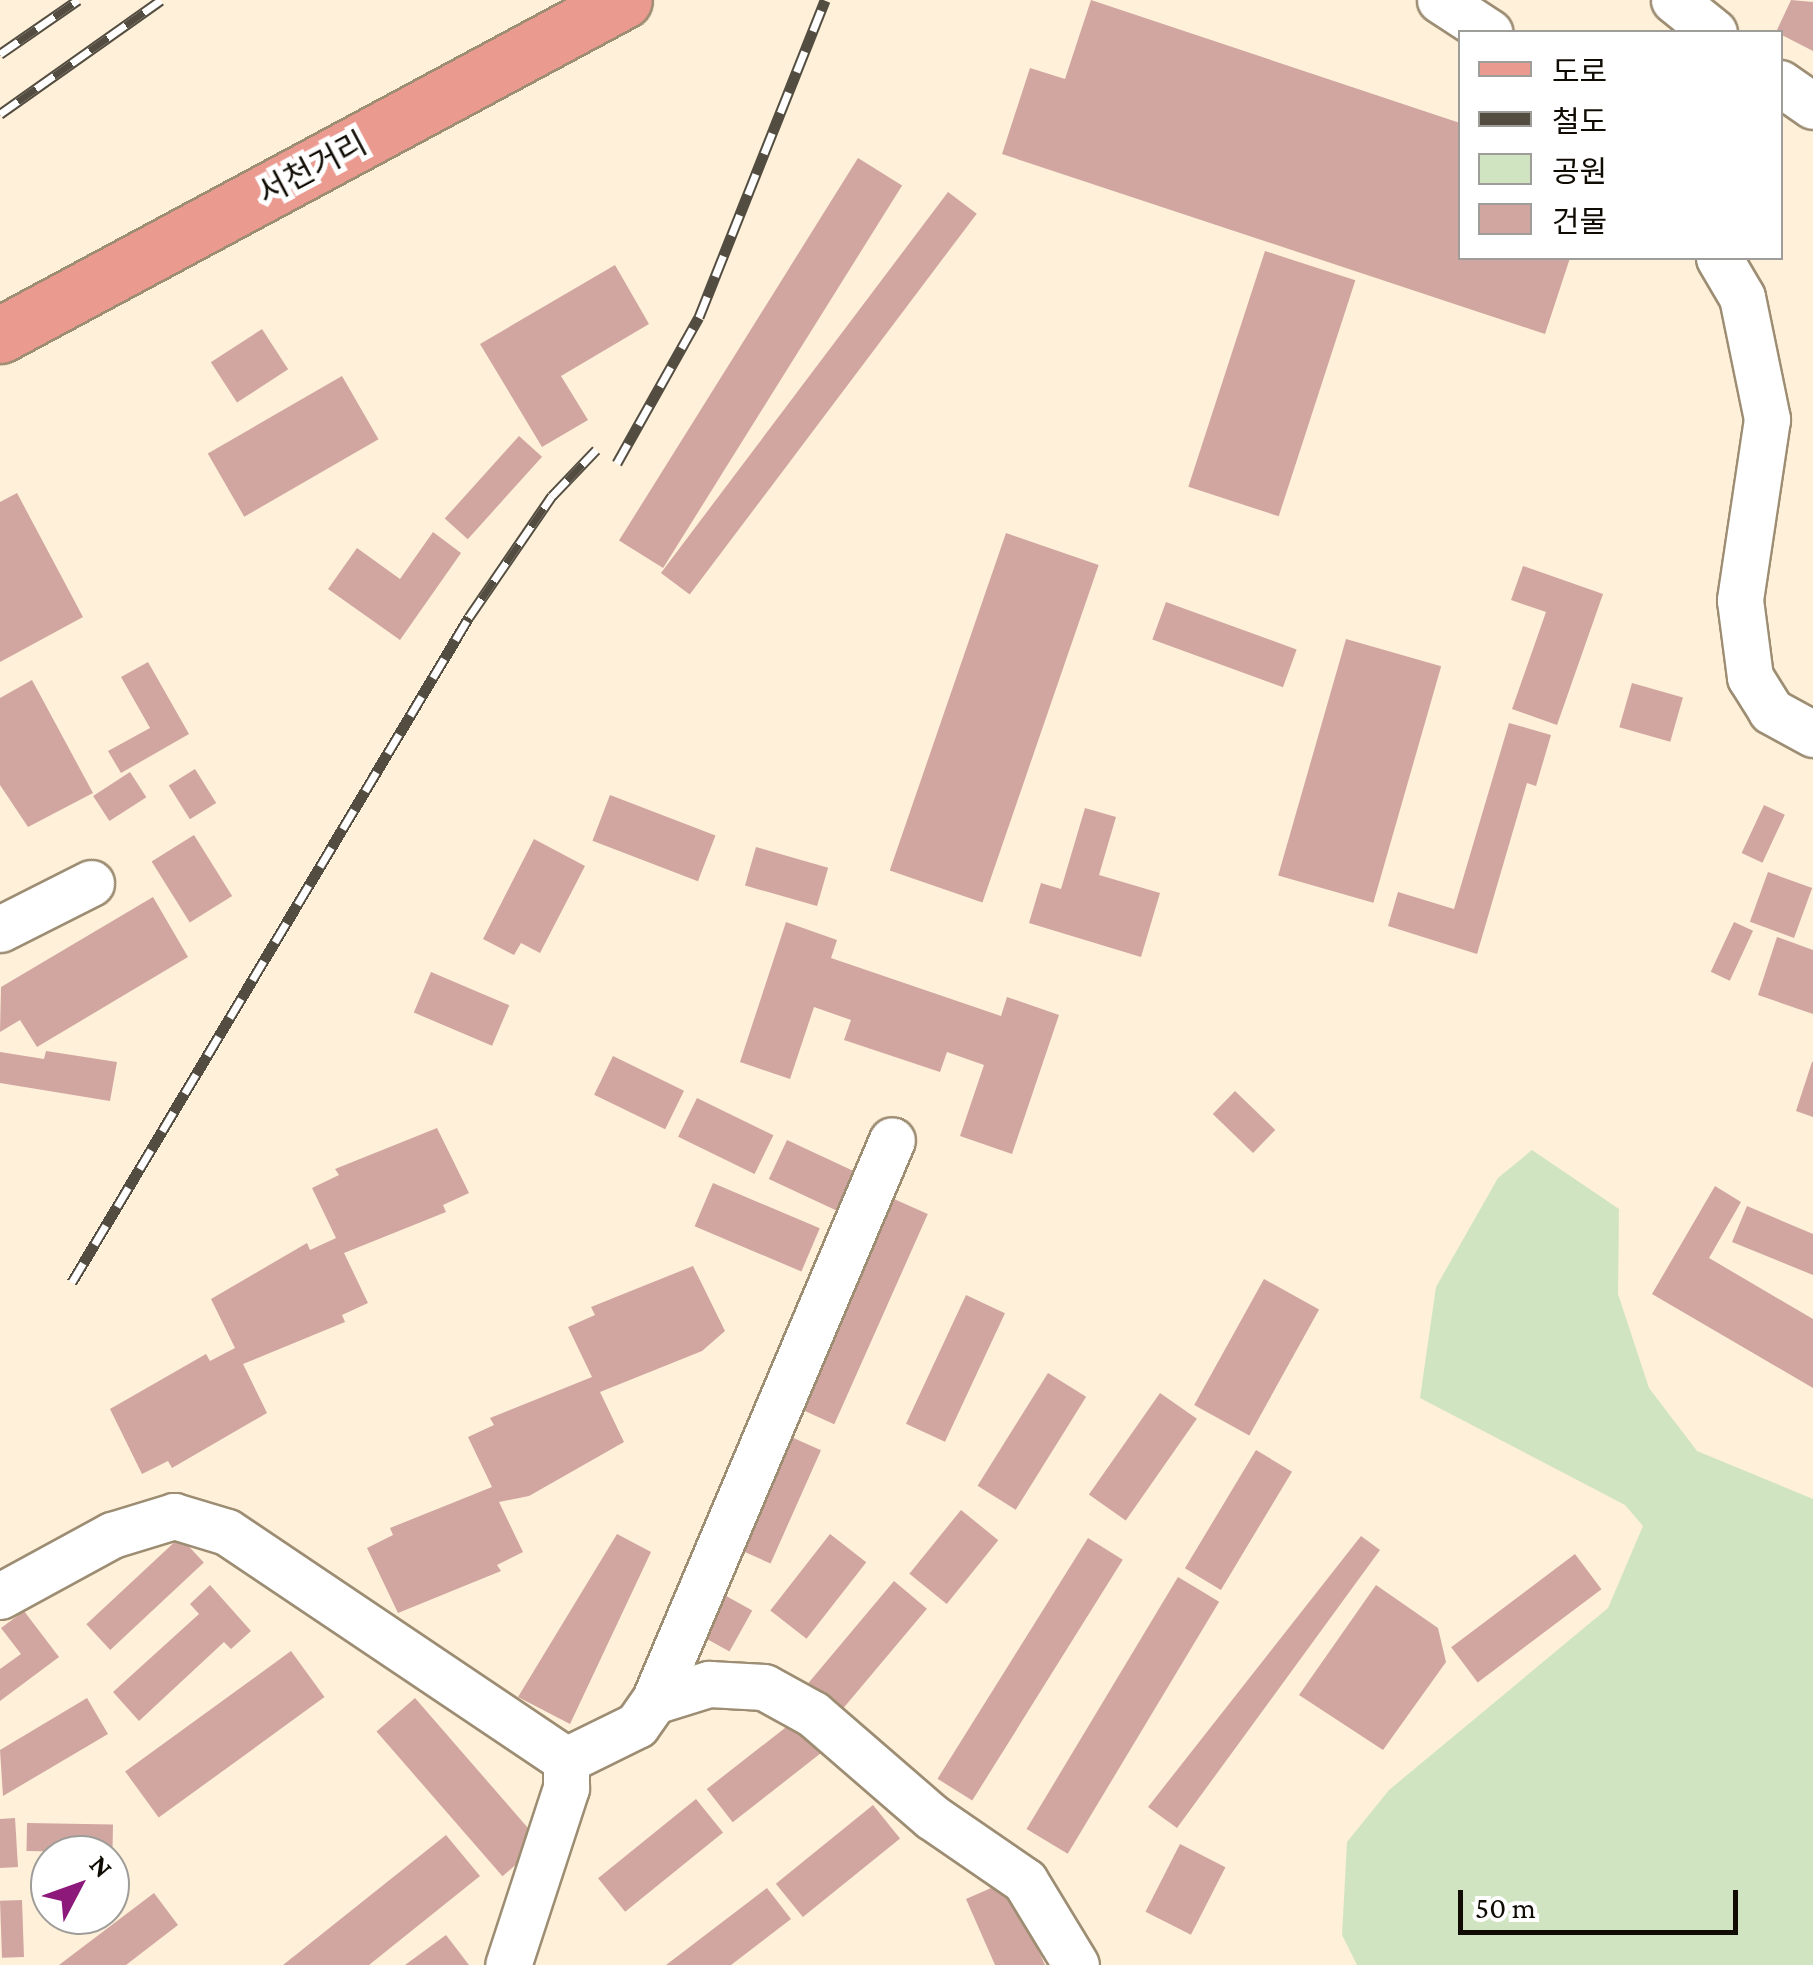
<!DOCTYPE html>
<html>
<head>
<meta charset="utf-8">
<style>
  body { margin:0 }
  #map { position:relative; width:1813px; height:1965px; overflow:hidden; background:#fef0d9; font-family:"Crimson Pro","Noto Sans KR",serif }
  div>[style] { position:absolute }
  .green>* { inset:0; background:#d1e4c1 }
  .building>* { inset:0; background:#d1a6a0; transform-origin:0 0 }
  .roads { filter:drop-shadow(2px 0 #9d8d73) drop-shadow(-2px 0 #9d8d73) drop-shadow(0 2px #9d8d73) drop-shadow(0 -2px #9d8d73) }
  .minor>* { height:45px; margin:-22.5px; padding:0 22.5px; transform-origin:22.5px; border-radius:22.5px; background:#fff }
  .major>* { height:55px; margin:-27.5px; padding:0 27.5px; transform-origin:27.5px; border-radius:27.5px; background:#eb9a90 }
  .rail>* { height:11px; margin-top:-5.5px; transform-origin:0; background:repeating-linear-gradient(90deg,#fff 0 22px,#534c40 0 44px); box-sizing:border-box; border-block:2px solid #534c40 }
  span { translate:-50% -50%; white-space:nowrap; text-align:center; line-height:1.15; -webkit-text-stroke:10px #fff; paint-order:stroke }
  .street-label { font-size:32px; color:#100b03 }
  .legend { position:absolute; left:1458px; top:30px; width:325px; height:230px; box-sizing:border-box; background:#fff; border:2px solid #9f9d9a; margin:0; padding:12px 18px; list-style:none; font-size:30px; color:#100b03 }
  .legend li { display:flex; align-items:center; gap:20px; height:50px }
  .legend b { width:50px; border:2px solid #9f9d9a }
  .north { position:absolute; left:30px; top:1835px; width:100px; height:100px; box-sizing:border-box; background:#fff; border:2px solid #9f9d9a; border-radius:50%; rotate:49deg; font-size:28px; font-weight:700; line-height:40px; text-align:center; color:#100b03 }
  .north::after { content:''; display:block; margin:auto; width:35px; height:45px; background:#8d197a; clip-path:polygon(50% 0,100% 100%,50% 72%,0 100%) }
  .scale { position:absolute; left:1458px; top:1890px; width:280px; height:45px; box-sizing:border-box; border:5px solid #100b03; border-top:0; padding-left:12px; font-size:30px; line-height:35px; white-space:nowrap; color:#100b03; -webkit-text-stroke:8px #fff; paint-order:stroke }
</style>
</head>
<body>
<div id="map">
  <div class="green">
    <div style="clip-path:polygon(1532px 1150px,1619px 1209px,1618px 1294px,1649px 1388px,1697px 1451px,1813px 1499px,1813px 1965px,1357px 1965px,1342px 1935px,1347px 1842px,1389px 1790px,1608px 1608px,1643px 1526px,1625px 1505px,1420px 1398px,1436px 1287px,1498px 1178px)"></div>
  </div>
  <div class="building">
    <div style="clip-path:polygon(1091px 0,1460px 123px,1460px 258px,1570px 258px,1545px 334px,1002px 154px,1030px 68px,1065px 79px)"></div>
    <div style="clip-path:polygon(1791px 0,1813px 2px,1813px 51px,1776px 32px)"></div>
    <div style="left:858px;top:158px;width:52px;height:451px;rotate:32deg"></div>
    <div style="left:948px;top:192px;width:36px;height:477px;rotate:37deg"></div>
    <div style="left:1265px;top:251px;width:95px;height:248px;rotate:18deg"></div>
    <div style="clip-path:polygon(615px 265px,649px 324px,561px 376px,588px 420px,542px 447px,480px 344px)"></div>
    <div style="left:262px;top:329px;width:48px;height:61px;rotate:57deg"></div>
    <div style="left:342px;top:376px;width:73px;height:155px;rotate:60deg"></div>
    <div style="left:519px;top:436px;width:31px;height:111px;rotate:42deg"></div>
    <div style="clip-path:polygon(17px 493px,83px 617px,0 662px,0 502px)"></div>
    <div style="clip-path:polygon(433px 532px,461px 553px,400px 640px,328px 589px,357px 548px,400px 579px)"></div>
    <div style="left:1006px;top:533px;width:98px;height:357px;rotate:19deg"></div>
    <div style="clip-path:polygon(1523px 566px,1603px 594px,1557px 725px,1512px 709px,1546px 612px,1511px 600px)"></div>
    <div style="left:1166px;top:602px;width:139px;height:40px;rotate:20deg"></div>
    <div style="left:1346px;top:639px;width:99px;height:246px;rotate:16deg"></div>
    <div style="clip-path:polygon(148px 662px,189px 734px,121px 773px,108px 751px,150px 728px,121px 677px)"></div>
    <div style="clip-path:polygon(32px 680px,93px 793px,28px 827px,0 785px,0 698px)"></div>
    <div style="left:1632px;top:683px;width:53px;height:46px;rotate:16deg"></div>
    <div style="clip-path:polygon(1509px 723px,1551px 735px,1536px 786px,1527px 783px,1477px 954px,1388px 926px,1398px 892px,1454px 909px)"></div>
    <div style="left:195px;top:769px;width:40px;height:31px;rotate:58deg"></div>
    <div style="left:130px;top:772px;width:30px;height:44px;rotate:57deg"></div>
    <div style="left:610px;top:795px;width:113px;height:49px;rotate:21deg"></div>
    <div style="left:1764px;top:805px;width:23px;height:53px;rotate:25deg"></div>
    <div style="clip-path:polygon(1085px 808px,1116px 817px,1099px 875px,1160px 893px,1141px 957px,1029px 923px,1041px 883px,1061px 889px)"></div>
    <div style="left:194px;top:835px;width:72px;height:50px;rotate:58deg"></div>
    <div style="clip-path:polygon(534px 839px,585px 866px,540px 953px,521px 943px,514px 955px,483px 939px)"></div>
    <div style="left:756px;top:847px;width:75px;height:40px;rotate:16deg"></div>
    <div style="left:1768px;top:872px;width:47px;height:53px;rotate:20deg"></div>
    <div style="clip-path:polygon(153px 897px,188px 957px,37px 1047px,20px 1020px,0 1032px,1px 987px)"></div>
    <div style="clip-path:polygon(786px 922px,837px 940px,831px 958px,1001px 1016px,1007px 997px,1059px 1015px,1012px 1154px,960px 1136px,984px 1065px,947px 1052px,940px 1072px,844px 1040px,851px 1020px,814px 1007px,790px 1079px,740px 1062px)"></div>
    <div style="left:1734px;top:922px;width:21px;height:55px;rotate:25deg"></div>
    <div style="clip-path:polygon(1777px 937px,1813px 950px,1813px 1014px,1758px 995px)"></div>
    <div style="left:431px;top:972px;width:85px;height:44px;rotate:23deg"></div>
    <div style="clip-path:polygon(46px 1051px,117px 1062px,110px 1101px,0 1083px,0 1052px,44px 1059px)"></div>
    <div style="left:613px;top:1056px;width:79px;height:43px;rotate:26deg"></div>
    <div style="clip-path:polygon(1812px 1062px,1813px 1062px,1813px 1117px,1796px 1111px)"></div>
    <div style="left:1235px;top:1091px;width:56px;height:32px;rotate:44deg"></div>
    <div style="left:697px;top:1098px;width:85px;height:43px;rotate:26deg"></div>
    <div style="clip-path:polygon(437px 1128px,469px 1193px,443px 1205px,446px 1212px,344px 1253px,368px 1303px,342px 1315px,345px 1322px,243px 1364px,267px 1413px,172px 1468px,168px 1461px,142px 1474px,110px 1409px,206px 1354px,210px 1361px,235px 1348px,211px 1299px,307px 1243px,310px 1250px,336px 1238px,312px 1188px,339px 1175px,335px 1169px)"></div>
    <div style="left:787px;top:1140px;width:87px;height:43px;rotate:25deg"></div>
    <div style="left:713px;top:1183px;width:116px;height:47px;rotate:23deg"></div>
    <div style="clip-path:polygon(1715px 1186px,1741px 1202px,1709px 1258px,1813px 1319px,1813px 1388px,1652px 1294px)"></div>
    <div style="left:894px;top:1199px;width:37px;height:230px;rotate:24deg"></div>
    <div style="clip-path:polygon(1747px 1206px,1813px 1234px,1813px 1275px,1732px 1242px)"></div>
    <div style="clip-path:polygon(693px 1266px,725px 1331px,702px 1351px,600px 1392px,624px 1442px,529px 1496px,499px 1502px,523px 1552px,497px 1565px,501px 1571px,398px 1613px,367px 1548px,393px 1535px,390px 1528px,492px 1487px,468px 1437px,494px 1425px,490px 1418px,592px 1377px,568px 1327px,595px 1315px,591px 1307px)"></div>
    <div style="left:1264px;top:1279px;width:63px;height:144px;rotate:29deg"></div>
    <div style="left:966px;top:1295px;width:43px;height:142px;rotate:25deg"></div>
    <div style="left:1048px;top:1373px;width:45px;height:133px;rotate:32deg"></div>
    <div style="left:1160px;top:1393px;width:45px;height:124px;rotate:35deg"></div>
    <div style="left:789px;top:1436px;width:35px;height:124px;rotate:24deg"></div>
    <div style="left:1256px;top:1450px;width:42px;height:138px;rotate:31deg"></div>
    <div style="left:961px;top:1510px;width:48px;height:82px;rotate:39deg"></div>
    <div style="clip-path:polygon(617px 1534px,651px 1552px,570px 1724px,518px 1697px)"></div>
    <div style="left:830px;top:1534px;width:46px;height:97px;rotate:38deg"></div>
    <div style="clip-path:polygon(1361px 1536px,1380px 1550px,1177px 1828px,1148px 1807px)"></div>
    <div style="left:180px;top:1537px;width:35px;height:128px;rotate:47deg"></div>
    <div style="left:1088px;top:1538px;width:41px;height:284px;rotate:32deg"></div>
    <div style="left:1575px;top:1554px;width:44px;height:155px;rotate:53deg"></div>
    <div style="left:1178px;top:1577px;width:48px;height:294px;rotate:31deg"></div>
    <div style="left:894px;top:1581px;width:43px;height:139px;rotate:40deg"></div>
    <div style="clip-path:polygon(210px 1585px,251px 1631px,231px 1649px,224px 1642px,139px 1721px,113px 1692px,199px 1614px,190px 1604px)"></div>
    <div style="clip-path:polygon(1376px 1585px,1438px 1628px,1446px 1662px,1383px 1750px,1299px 1695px)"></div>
    <div style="left:719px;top:1592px;width:38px;height:47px;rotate:29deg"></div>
    <div style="clip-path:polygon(24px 1611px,59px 1657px,0 1701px,0 1669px,21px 1654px,1px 1628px)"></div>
    <div style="left:291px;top:1651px;width:57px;height:205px;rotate:54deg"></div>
    <div style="clip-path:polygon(87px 1698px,108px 1734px,3px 1796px,0 1750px)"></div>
    <div style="left:415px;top:1698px;width:192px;height:51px;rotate:49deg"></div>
    <div style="left:799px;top:1717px;width:42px;height:117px;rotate:52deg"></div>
    <div style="left:696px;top:1799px;width:43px;height:126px;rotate:51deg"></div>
    <div style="left:873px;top:1805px;width:43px;height:125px;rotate:51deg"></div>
    <div style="clip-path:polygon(15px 1818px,18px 1867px,0 1868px,0 1819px)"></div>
    <div style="left:27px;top:1823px;width:86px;height:28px;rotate:1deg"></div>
    <div style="clip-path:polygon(446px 1835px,480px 1876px,369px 1965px,283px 1965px)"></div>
    <div style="left:1180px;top:1844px;width:51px;height:76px;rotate:27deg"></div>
    <div style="clip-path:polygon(1007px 1881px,1045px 1965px,995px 1965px,966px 1899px)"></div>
    <div style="clip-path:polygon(767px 1888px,791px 1919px,731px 1965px,666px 1965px)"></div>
    <div style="clip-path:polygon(154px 1893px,178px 1925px,126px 1965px,59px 1965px)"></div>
    <div style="left:22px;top:1900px;width:57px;height:22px;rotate:88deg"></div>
    <div style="clip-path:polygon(446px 1935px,469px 1965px,405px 1965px)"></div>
  </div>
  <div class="roads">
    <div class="minor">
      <div style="left:1440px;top:0;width:59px;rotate:33.1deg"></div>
      <div style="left:1674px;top:0;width:51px;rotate:38.7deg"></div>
      <div style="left:1780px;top:83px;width:40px;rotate:34.9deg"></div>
      <div style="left:1719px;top:258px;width:45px;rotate:59.5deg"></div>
      <div style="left:1742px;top:297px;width:125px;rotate:78.4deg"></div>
      <div style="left:1767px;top:419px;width:183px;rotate:98.5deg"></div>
      <div style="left:1740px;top:600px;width:78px;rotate:82.6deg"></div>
      <div style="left:1750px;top:677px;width:40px;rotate:58deg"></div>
      <div style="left:1771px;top:711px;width:48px;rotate:28.7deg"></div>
      <div style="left:0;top:929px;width:102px;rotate:-26.8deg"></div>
      <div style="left:0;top:1596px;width:128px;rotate:-28.6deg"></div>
      <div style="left:112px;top:1535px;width:65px;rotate:-17deg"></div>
      <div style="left:174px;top:1516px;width:55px;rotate:16.8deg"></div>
      <div style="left:227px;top:1532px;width:409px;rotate:33.9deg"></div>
      <div style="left:566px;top:1760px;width:28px;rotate:90deg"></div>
      <div style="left:566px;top:1788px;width:186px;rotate:108.1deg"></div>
      <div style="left:654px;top:1701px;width:609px;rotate:-67.01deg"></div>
      <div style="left:566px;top:1760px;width:79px;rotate:-26.2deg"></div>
      <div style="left:637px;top:1725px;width:29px;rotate:-55deg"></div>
      <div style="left:654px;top:1701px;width:58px;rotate:-17.2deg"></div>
      <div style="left:709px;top:1684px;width:55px;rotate:3.1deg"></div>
      <div style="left:764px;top:1687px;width:56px;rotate:28.9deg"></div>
      <div style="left:813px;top:1714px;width:157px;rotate:40.9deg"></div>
      <div style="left:932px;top:1817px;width:113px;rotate:34.5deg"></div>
      <div style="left:1025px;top:1881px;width:98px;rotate:58.7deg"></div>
    </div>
    <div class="major">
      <div style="left:0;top:335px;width:708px;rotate:-28.23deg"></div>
    </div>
  </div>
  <div class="rail">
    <div style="left:0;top:54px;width:95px;rotate:-34.7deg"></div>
    <div style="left:0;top:114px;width:197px;rotate:-35.3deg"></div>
    <div style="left:617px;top:463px;width:167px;rotate:-60.7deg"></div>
    <div style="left:699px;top:317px;width:341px;rotate:-68.3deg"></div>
    <div style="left:72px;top:1282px;width:774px;rotate:-59.16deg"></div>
    <div style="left:469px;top:617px;width:147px;rotate:-55.6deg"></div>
    <div style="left:552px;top:496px;width:64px;rotate:-46.3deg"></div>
  </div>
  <div class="street-label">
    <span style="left:312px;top:168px;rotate:-28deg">서천거리</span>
  </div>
  <ul class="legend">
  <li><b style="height:12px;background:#eb9a90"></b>도로</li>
  <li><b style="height:12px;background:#534c40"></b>철도</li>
  <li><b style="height:28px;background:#d1e4c1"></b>공원</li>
  <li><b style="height:28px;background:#d1a6a0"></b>건물</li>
  </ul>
  <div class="north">N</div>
  <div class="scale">50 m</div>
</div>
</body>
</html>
